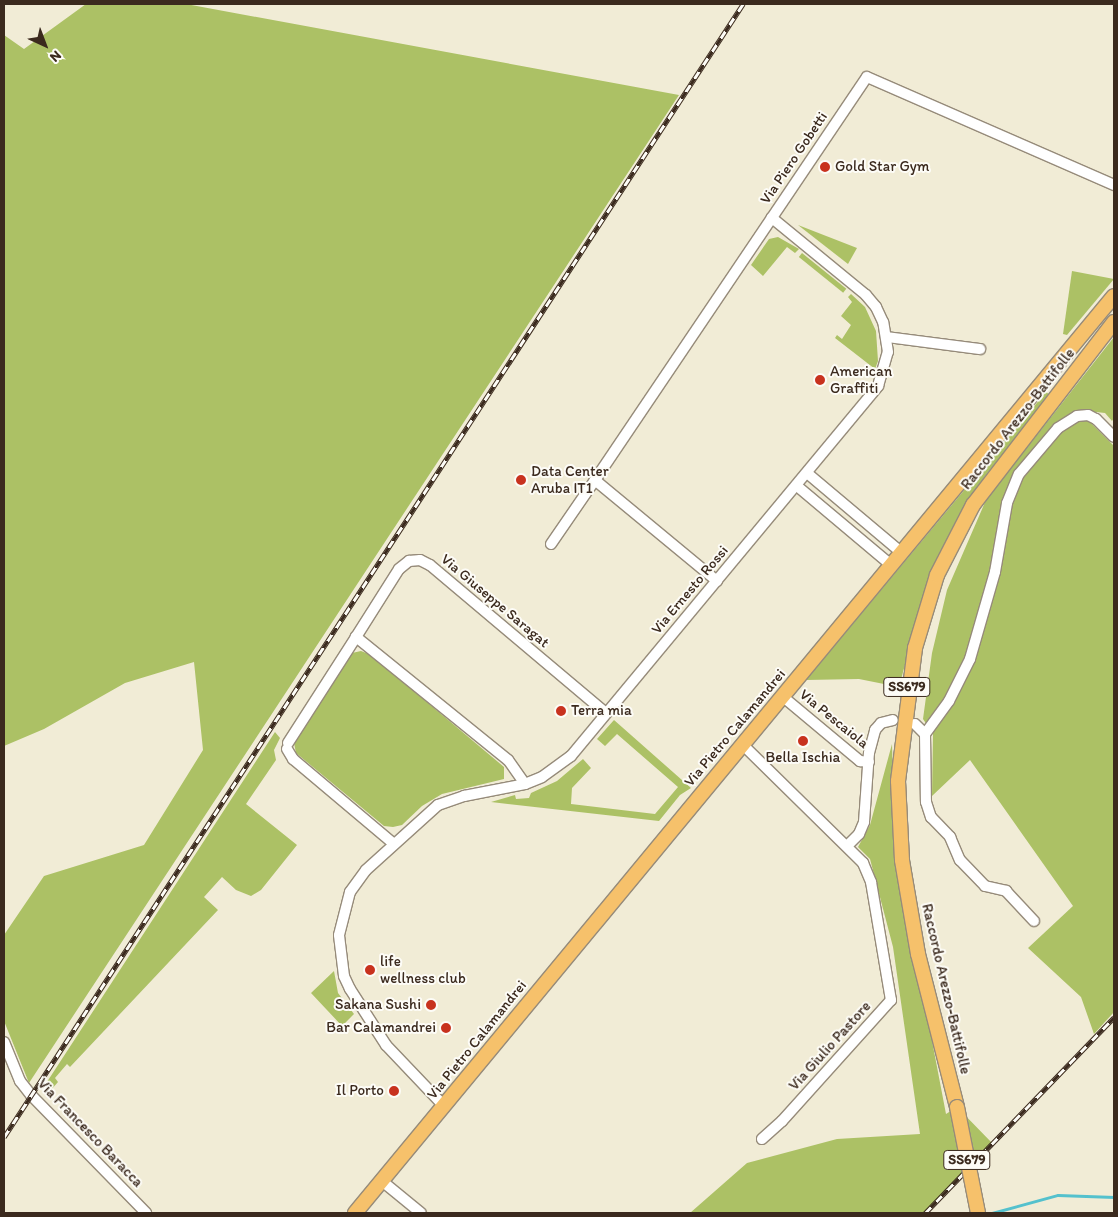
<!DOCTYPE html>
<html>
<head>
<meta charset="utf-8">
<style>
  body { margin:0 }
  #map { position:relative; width:1118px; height:1217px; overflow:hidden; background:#f1ecd6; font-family:Itim,sans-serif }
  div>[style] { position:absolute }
  .green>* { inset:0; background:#acc165; transform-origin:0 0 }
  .stream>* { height:2.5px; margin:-1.25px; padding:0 1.25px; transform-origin:1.25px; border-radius:1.25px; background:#54c1cd }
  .roads { filter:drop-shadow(1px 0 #968b7a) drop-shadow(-1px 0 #968b7a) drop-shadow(0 1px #968b7a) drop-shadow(0 -1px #968b7a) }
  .minor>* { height:10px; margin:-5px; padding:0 5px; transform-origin:5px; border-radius:5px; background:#fff }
  .major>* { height:14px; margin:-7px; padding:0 7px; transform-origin:7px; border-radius:7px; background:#f6c16b }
  .rail>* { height:4.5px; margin-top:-2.25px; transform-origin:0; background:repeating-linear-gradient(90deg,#fdfcf7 0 8px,#3b2a1e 0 16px); box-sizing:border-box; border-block:1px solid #3b2a1e }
  .bridges { filter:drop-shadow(1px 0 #968b7a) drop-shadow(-1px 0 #968b7a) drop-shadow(0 1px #968b7a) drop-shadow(0 -1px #968b7a) }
  .major-bridge>* { height:14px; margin:-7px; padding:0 7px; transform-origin:7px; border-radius:7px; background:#f6c16b }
  .dots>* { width:14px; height:14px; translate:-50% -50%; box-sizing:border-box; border:2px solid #fdfcf7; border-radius:50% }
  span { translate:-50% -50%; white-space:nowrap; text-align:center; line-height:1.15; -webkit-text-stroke:4px #fdfcf7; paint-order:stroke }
  .shield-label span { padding:1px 4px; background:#fdfcf7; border:1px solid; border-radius:4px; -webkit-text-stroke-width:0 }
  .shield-label { font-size:14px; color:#3b2a1e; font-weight:700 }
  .street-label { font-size:15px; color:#3b2a1e }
  .poi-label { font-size:15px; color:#3b2a1e }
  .left { translate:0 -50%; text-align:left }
  .right { translate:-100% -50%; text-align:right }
  .frame { position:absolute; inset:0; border:5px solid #3b2a1e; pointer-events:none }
  .north { position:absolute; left:20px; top:20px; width:50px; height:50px; -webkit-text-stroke:4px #fdfcf7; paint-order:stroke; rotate:137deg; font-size:14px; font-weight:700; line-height:20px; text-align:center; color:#3b2a1e }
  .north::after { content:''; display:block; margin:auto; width:18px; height:22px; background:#3b2a1e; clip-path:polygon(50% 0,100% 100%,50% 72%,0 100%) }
</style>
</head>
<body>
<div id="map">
  <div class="green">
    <div style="clip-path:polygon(86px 4px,186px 4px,679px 95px,29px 1083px,4px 1021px,4px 935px,44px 876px,144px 845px,203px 750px,194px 662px,125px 683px,44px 729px,4px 746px,4px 35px,24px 49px)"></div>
    <div style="clip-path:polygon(798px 225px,857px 248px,848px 264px)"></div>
    <div style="clip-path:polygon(778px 237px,799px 249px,795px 253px,787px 247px,763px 276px,751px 265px,769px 239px)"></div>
    <div style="left:802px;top:253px;width:57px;height:5px;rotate:39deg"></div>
    <div style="clip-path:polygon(1072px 271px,1114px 279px,1067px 335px,1063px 334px)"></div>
    <div style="clip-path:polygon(851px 294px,865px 307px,876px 331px,878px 361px,875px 369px,835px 338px,837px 335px,842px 339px,851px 325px,841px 316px,852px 302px,848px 297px)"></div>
    <div style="clip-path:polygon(1114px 337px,1114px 418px,1112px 421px,1105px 413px,1096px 412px,1091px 423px,1114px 446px,1114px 1012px,1094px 1034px,1081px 997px,1028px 948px,1073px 906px,970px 760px,932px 796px,933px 734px,923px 719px,932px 653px,947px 590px,986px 500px)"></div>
    <div style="clip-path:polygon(1046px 392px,1050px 395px,985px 476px,955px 524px,928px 579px,899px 687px,859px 679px,806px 680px)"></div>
    <div style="clip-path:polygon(361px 651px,371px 655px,504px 767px,504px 779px,442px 794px,422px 806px,402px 825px,393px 827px,384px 826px,296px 753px,294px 743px,352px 653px)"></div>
    <div style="clip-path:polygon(614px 720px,691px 788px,680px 795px,659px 821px,491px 802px,515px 795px,516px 799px,529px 798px,531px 793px,557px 781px,583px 759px,591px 768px,572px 788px,571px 804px,655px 814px,678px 787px,617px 734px,605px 746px,597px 739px)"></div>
    <div style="clip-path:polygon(275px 732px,280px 738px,274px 750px,276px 760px,246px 804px,297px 845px,261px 890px,251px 896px,236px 890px,222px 877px,204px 897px,218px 910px,70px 1067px,67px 1064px,55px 1078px,58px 1082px,51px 1090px,45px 1085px)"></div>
    <div style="clip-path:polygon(892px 744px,895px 847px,946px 1114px,957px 1107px,993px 1144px,925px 1213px,690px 1213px,747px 1163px,837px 1139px,920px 1134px,893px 947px,870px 859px,858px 847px,870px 825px)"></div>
    <div style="clip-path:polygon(334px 971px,338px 993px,354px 1014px,342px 1026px,311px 993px)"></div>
  </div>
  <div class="stream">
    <div style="left:992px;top:1213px;width:68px;rotate:-15.3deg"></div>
    <div style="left:1058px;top:1195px;width:56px;rotate:2deg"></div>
  </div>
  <div class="roads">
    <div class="minor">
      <div style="left:887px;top:337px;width:94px;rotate:7.4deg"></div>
      <div style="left:807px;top:473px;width:124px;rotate:40.1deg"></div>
      <div style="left:797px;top:486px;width:123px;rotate:40deg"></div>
      <div style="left:551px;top:544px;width:78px;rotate:-55.5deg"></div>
      <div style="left:717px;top:581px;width:158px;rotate:-140.4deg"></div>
      <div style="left:595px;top:480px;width:486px;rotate:-56deg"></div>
      <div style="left:867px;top:77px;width:270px;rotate:23.6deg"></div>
      <div style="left:782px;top:696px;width:102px;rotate:39.8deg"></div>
      <div style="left:860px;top:761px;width:9px;rotate:6deg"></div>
      <div style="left:915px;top:724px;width:14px;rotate:45deg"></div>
      <div style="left:925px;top:734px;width:41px;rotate:-54deg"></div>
      <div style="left:949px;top:701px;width:47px;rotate:-63.4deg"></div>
      <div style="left:970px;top:659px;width:91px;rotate:-74deg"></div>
      <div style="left:995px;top:572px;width:70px;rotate:-80.1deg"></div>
      <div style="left:1007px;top:503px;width:31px;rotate:-68deg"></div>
      <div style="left:1019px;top:474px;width:60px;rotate:-49.7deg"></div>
      <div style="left:1058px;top:428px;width:22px;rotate:-32deg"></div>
      <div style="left:1077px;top:416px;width:11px;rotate:-5deg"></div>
      <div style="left:1088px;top:415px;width:9px;rotate:27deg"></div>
      <div style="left:1096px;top:419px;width:25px;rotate:45deg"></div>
      <div style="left:925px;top:734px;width:68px;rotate:89.2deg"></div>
      <div style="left:926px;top:802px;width:16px;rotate:72deg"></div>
      <div style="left:931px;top:817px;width:28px;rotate:46deg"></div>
      <div style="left:950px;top:837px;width:25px;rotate:67deg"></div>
      <div style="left:960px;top:860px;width:36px;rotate:46deg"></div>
      <div style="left:985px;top:886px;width:22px;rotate:13deg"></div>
      <div style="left:1006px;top:891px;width:41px;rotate:47deg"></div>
      <div style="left:288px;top:743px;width:126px;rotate:-57.3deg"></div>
      <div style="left:742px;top:744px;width:170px;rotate:44.5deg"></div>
      <div style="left:863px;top:863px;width:21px;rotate:67deg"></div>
      <div style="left:871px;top:882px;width:120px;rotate:80.4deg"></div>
      <div style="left:891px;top:1000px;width:163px;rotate:132deg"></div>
      <div style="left:782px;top:1121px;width:27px;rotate:138deg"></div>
      <div style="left:287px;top:749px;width:12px;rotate:59deg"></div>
      <div style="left:293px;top:759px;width:132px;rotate:40.1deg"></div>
      <div style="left:525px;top:784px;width:29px;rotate:-125deg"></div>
      <div style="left:508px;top:760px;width:196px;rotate:-141deg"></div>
      <div style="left:356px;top:637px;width:80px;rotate:-57.7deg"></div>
      <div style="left:399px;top:569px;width:13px;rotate:-39deg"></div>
      <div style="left:409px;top:561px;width:11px;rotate:-5deg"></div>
      <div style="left:420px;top:560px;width:11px;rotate:27deg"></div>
      <div style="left:430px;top:565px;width:230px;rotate:40.1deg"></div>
      <div style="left:847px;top:846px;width:17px;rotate:-45deg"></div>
      <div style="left:859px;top:834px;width:13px;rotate:-67deg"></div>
      <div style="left:864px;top:822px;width:69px;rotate:-85.9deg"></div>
      <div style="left:869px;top:753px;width:24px;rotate:-75deg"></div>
      <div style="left:875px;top:730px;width:9px;rotate:-49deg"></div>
      <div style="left:881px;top:723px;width:12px;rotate:-14deg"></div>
      <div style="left:4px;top:1042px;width:42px;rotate:67.7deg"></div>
      <div style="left:20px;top:1081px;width:18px;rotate:52deg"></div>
      <div style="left:31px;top:1095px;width:165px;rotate:45.7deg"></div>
      <div style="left:444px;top:1106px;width:84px;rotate:-133.6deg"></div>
      <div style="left:386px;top:1045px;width:67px;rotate:-122.7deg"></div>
      <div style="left:350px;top:989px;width:14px;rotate:-115deg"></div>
      <div style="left:344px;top:976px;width:41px;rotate:-97deg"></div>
      <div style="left:339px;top:935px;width:44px;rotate:-75.7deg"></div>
      <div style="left:350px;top:892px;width:27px;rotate:-54deg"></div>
      <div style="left:366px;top:870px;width:97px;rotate:-42.1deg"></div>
      <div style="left:438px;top:805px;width:28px;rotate:-19deg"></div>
      <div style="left:464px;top:796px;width:62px;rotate:-11.1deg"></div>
      <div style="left:525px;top:784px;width:18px;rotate:-22deg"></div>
      <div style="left:542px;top:777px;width:36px;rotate:-36deg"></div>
      <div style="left:571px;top:756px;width:481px;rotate:-50.3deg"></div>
      <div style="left:878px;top:386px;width:35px;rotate:-74deg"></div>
      <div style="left:888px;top:352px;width:30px;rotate:-99deg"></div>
      <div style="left:883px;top:322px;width:17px;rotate:-115deg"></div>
      <div style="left:876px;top:307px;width:16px;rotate:-130deg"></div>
      <div style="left:866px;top:295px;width:122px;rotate:-140.7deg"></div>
      <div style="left:382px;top:1181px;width:50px;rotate:39.4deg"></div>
    </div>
    <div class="major">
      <div style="left:957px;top:1107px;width:158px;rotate:-104.3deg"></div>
      <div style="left:918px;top:954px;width:95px;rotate:-99.7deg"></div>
      <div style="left:902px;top:860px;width:79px;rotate:-92.9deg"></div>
      <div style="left:898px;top:781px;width:134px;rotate:-82.7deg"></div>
      <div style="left:915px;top:648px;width:76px;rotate:-73.2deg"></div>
      <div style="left:937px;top:575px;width:79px;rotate:-62.8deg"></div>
      <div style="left:973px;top:505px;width:231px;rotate:-52.4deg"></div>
      <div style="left:355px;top:1213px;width:1190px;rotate:-50.39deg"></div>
    </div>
  </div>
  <div class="rail">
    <div style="left:4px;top:1137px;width:1353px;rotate:-56.89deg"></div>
    <div style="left:925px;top:1213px;width:272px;rotate:-46deg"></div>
  </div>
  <div class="bridges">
    <div class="major-bridge">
      <div style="left:957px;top:1107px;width:108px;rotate:78.8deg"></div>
    </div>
  </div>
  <div class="dots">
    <div style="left:825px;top:167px;background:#c8321e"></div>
    <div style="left:820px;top:380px;background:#c8321e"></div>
    <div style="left:521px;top:480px;background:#c8321e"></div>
    <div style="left:561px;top:711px;background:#c8321e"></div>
    <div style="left:803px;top:741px;background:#c8321e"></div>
    <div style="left:370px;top:970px;background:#c8321e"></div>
    <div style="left:431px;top:1005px;background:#c8321e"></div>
    <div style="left:446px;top:1028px;background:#c8321e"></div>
    <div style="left:394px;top:1091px;background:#c8321e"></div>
  </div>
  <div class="shield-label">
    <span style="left:907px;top:687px">SS679</span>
    <span style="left:967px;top:1160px">SS679</span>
  </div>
  <div class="street-label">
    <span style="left:794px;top:158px;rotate:-56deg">Via Piero Gobetti</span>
    <span style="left:1018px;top:419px;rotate:-52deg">Raccordo Arezzo-Battifolle</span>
    <span style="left:690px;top:590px;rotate:-50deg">Via Ernesto Rossi</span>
    <span style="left:495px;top:601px;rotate:40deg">Via Giuseppe Saragat</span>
    <span style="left:834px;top:719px;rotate:39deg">Via Pescaiola</span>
    <span style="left:735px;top:728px;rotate:-50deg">Via Pietro Calamandrei</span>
    <span style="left:946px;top:989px;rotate:77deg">Raccordo Arezzo-Battifolle</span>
    <span style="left:477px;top:1040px;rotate:-51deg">Via Pietro Calamandrei</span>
    <span style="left:830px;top:1046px;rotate:-48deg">Via Giulio Pastore</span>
    <span style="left:90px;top:1133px;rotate:46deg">Via Francesco Baracca</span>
  </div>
  <div class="poi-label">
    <span class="left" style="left:835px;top:167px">Gold Star Gym</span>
    <span class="left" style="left:830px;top:380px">American<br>Graffiti</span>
    <span class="left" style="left:531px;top:480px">Data Center<br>Aruba IT1</span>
    <span class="left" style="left:571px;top:711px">Terra mia</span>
    <span style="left:803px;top:758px">Bella Ischia</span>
    <span class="left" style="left:380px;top:970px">life<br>wellness club</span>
    <span class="right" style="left:421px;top:1005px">Sakana Sushi</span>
    <span class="right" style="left:436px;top:1028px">Bar Calamandrei</span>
    <span class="right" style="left:384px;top:1091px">Il Porto</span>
  </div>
  <div class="frame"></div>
  <div class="north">N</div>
</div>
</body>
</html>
